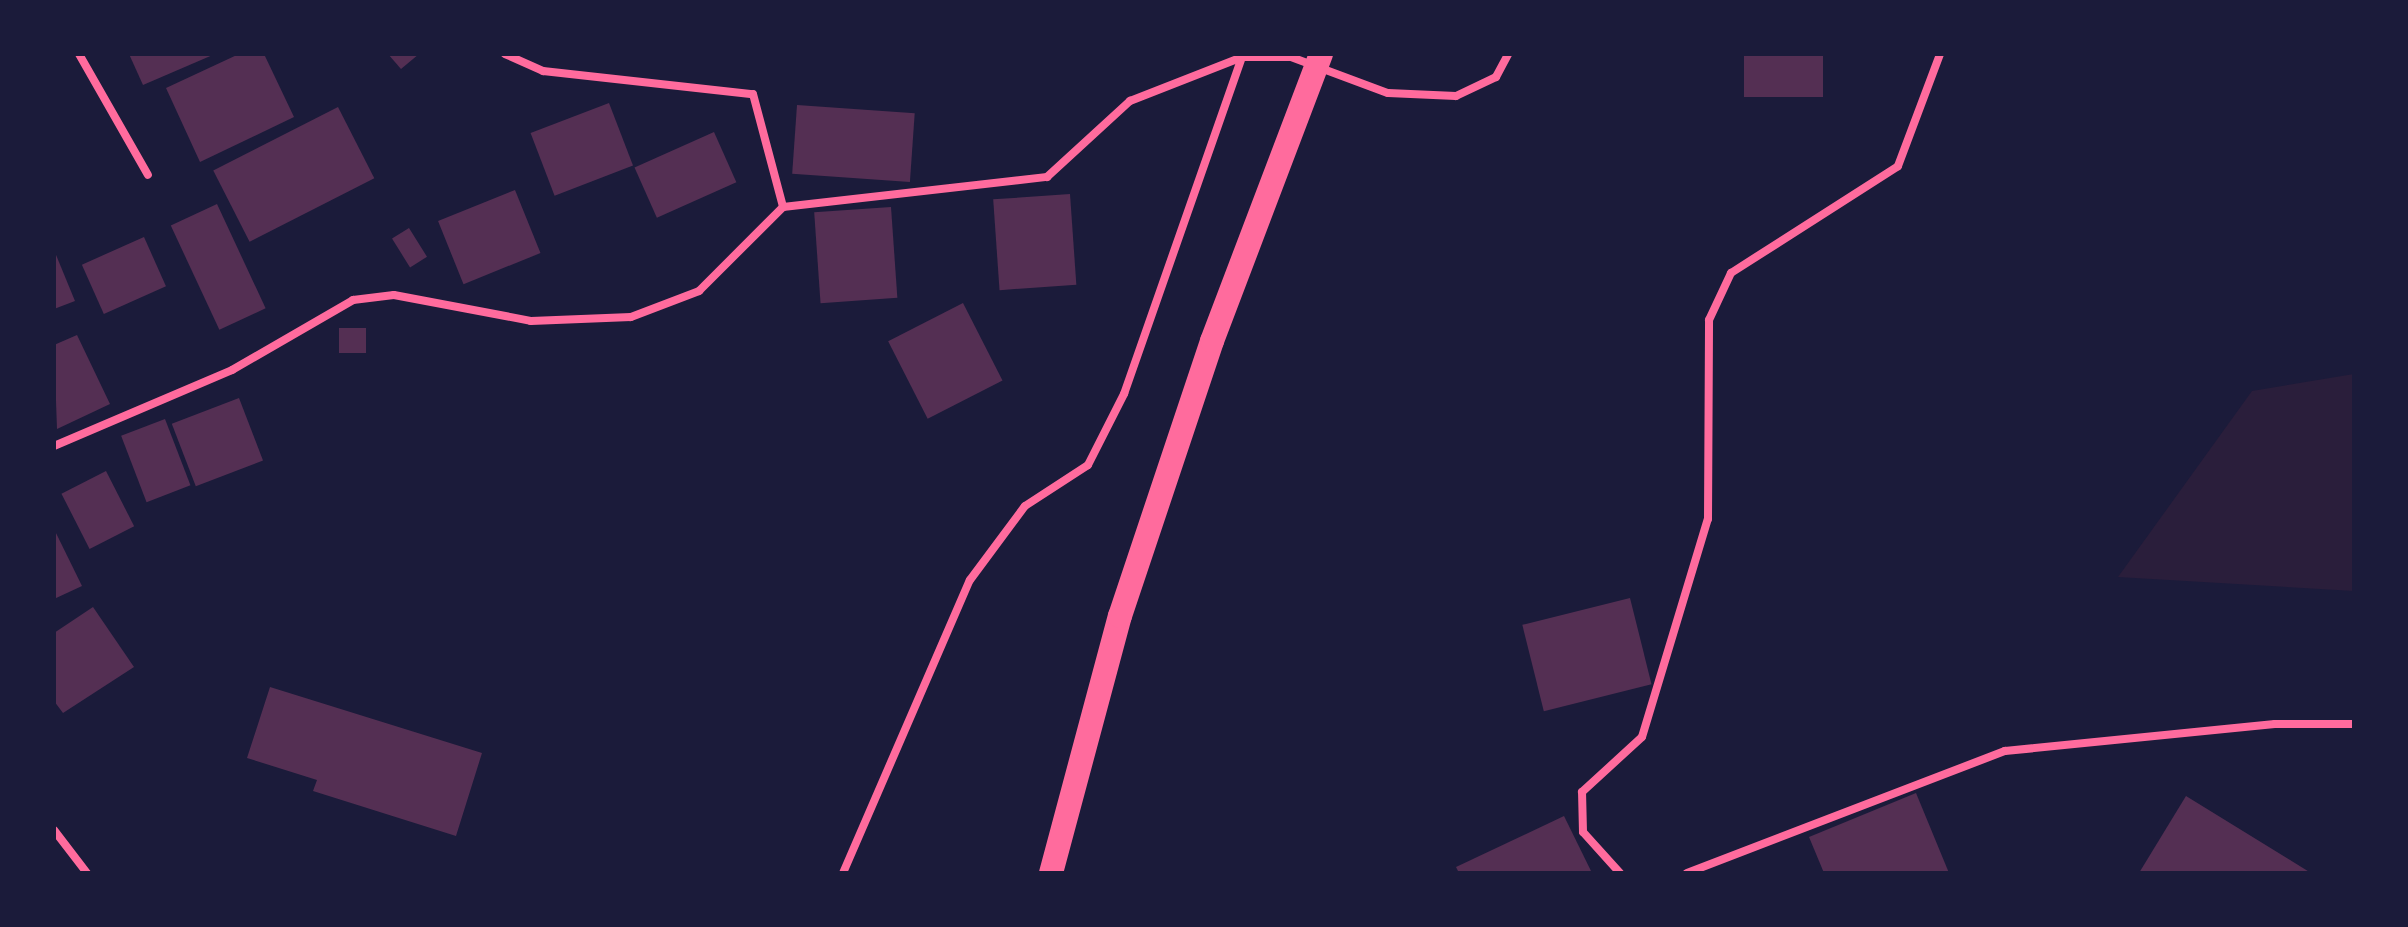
<!DOCTYPE html>
<html>
<head>
<meta charset="utf-8">
<style>
  body { margin:0 }
  #map { position:relative; width:2408px; height:927px; overflow:hidden; background:#1b1b3a; font-family:"Nunito Sans",sans-serif }
  div>[style] { position:absolute }
  .green>* { inset:0; background:#2a1e3b }
  .building>* { inset:0; background:#542f53; transform-origin:0 0 }
  .minor>* { height:8px; margin:-4px; padding:0 4px; transform-origin:4px; border-radius:4px; background:#ff6b9d }
  .motorway>* { height:24px; margin:-12px; padding:0 12px; transform-origin:12px; border-radius:12px; background:#ff6b9d }
  span { translate:-50% -50%; white-space:nowrap; text-align:center; line-height:1.15; -webkit-text-stroke:6px #1b1b3a; paint-order:stroke }
  .frame { position:absolute; inset:0; border:56px solid #1b1b3a; pointer-events:none }
</style>
</head>
<body>
<div id="map">
  <div class="green">
    <div style="clip-path:polygon(2354px 374px,2354px 591px,2118px 577px,2252px 391px)"></div>
  </div>
  <div class="building">
    <div style="clip-path:polygon(129px 54px,215px 54px,143px 85px)"></div>
    <div style="clip-path:polygon(239px 54px,264px 54px,294px 117px,200px 162px,166px 88px)"></div>
    <div style="clip-path:polygon(388px 54px,419px 54px,401px 69px)"></div>
    <div style="left:1744px;top:54px;width:79px;height:43px"></div>
    <div style="left:609px;top:103px;width:67px;height:84px;rotate:69deg"></div>
    <div style="left:797px;top:105px;width:118px;height:69px;rotate:4deg"></div>
    <div style="left:338px;top:107px;width:80px;height:140px;rotate:63deg"></div>
    <div style="left:714px;top:132px;width:55px;height:87px;rotate:66deg"></div>
    <div style="left:515px;top:190px;width:68px;height:83px;rotate:68deg"></div>
    <div style="left:1070px;top:194px;width:91px;height:77px;rotate:86deg"></div>
    <div style="left:217px;top:204px;width:115px;height:51px;rotate:65deg"></div>
    <div style="left:891px;top:207px;width:91px;height:77px;rotate:86deg"></div>
    <div style="left:409px;top:228px;width:34px;height:20px;rotate:58deg"></div>
    <div style="left:144px;top:237px;width:54px;height:68px;rotate:66deg"></div>
    <div style="clip-path:polygon(54px 250px,75px 301px,54px 309px)"></div>
    <div style="left:963px;top:303px;width:87px;height:84px;rotate:63deg"></div>
    <div style="left:339px;top:328px;width:27px;height:25px"></div>
    <div style="clip-path:polygon(77px 335px,110px 404px,57px 429px,54px 345px)"></div>
    <div style="left:239px;top:398px;width:67px;height:72px;rotate:69deg"></div>
    <div style="left:165px;top:419px;width:71px;height:47px;rotate:69deg"></div>
    <div style="left:106px;top:471px;width:62px;height:50px;rotate:63deg"></div>
    <div style="clip-path:polygon(54px 529px,82px 586px,54px 599px)"></div>
    <div style="left:1630px;top:598px;width:89px;height:111px;rotate:76deg"></div>
    <div style="clip-path:polygon(93px 607px,134px 667px,63px 713px,54px 701px,54px 633px)"></div>
    <div style="clip-path:polygon(270px 687px,482px 753px,456px 836px,313px 791px,317px 780px,247px 758px)"></div>
    <div style="clip-path:polygon(1916px 793px,1949px 873px,1824px 873px,1809px 837px)"></div>
    <div style="clip-path:polygon(2186px 796px,2311px 873px,2139px 873px)"></div>
    <div style="clip-path:polygon(1564px 816px,1592px 873px,1459px 873px,1456px 867px)"></div>
  </div>
  <div class="minor">
    <div style="left:79px;top:54px;width:139px;rotate:60.3deg"></div>
    <div style="left:505px;top:54px;width:42px;rotate:24.1deg"></div>
    <div style="left:543px;top:71px;width:211px;rotate:6.3deg"></div>
    <div style="left:753px;top:94px;width:117px;rotate:75.1deg"></div>
    <div style="left:54px;top:446px;width:194px;rotate:-23.1deg"></div>
    <div style="left:232px;top:370px;width:140px;rotate:-30deg"></div>
    <div style="left:353px;top:300px;width:41px;rotate:-7deg"></div>
    <div style="left:394px;top:295px;width:139px;rotate:10.7deg"></div>
    <div style="left:531px;top:321px;width:100px;rotate:-2.3deg"></div>
    <div style="left:631px;top:317px;width:73px;rotate:-20.9deg"></div>
    <div style="left:699px;top:291px;width:119px;rotate:-45deg"></div>
    <div style="left:783px;top:207px;width:266px;rotate:-6.5deg"></div>
    <div style="left:1047px;top:177px;width:113px;rotate:-42.5deg"></div>
    <div style="left:1130px;top:101px;width:120px;rotate:-21.4deg"></div>
    <div style="left:1242px;top:57px;width:49px"></div>
    <div style="left:1291px;top:57px;width:103px;rotate:20.4deg"></div>
    <div style="left:1388px;top:93px;width:68px;rotate:2.5deg"></div>
    <div style="left:1456px;top:96px;width:44px;rotate:-25.4deg"></div>
    <div style="left:1496px;top:77px;width:26px;rotate:-62deg"></div>
    <div style="left:54px;top:830px;width:54px;rotate:52.5deg"></div>
    <div style="left:843px;top:873px;width:319px;rotate:-66.6deg"></div>
    <div style="left:970px;top:580px;width:92px;rotate:-53.4deg"></div>
    <div style="left:1025px;top:506px;width:75px;rotate:-33.1deg"></div>
    <div style="left:1088px;top:465px;width:80px;rotate:-63.1deg"></div>
    <div style="left:1124px;top:394px;width:359px;rotate:-70.7deg"></div>
    <div style="left:1620px;top:873px;width:55px;rotate:-132.1deg"></div>
    <div style="left:1583px;top:832px;width:40px;rotate:-91.4deg"></div>
    <div style="left:1582px;top:792px;width:81px;rotate:-42.5deg"></div>
    <div style="left:1642px;top:737px;width:228px;rotate:-73.2deg"></div>
    <div style="left:1708px;top:519px;width:199px;rotate:-89.7deg"></div>
    <div style="left:1709px;top:320px;width:52px;rotate:-64.9deg"></div>
    <div style="left:1731px;top:273px;width:198px;rotate:-32.6deg"></div>
    <div style="left:1898px;top:166px;width:120px;rotate:-69.4deg"></div>
    <div style="left:1687px;top:873px;width:341px;rotate:-21deg"></div>
    <div style="left:2005px;top:751px;width:271px;rotate:-5.7deg"></div>
    <div style="left:2275px;top:724px;width:79px"></div>
  </div>
  <div class="motorway">
    <div style="left:1051px;top:873px;width:266px;rotate:-75deg"></div>
    <div style="left:1120px;top:616px;width:290px;rotate:-71.5deg"></div>
    <div style="left:1212px;top:341px;width:307px;rotate:-69.2deg"></div>
  </div>
  <div class="frame"></div>
</div>
</body>
</html>
